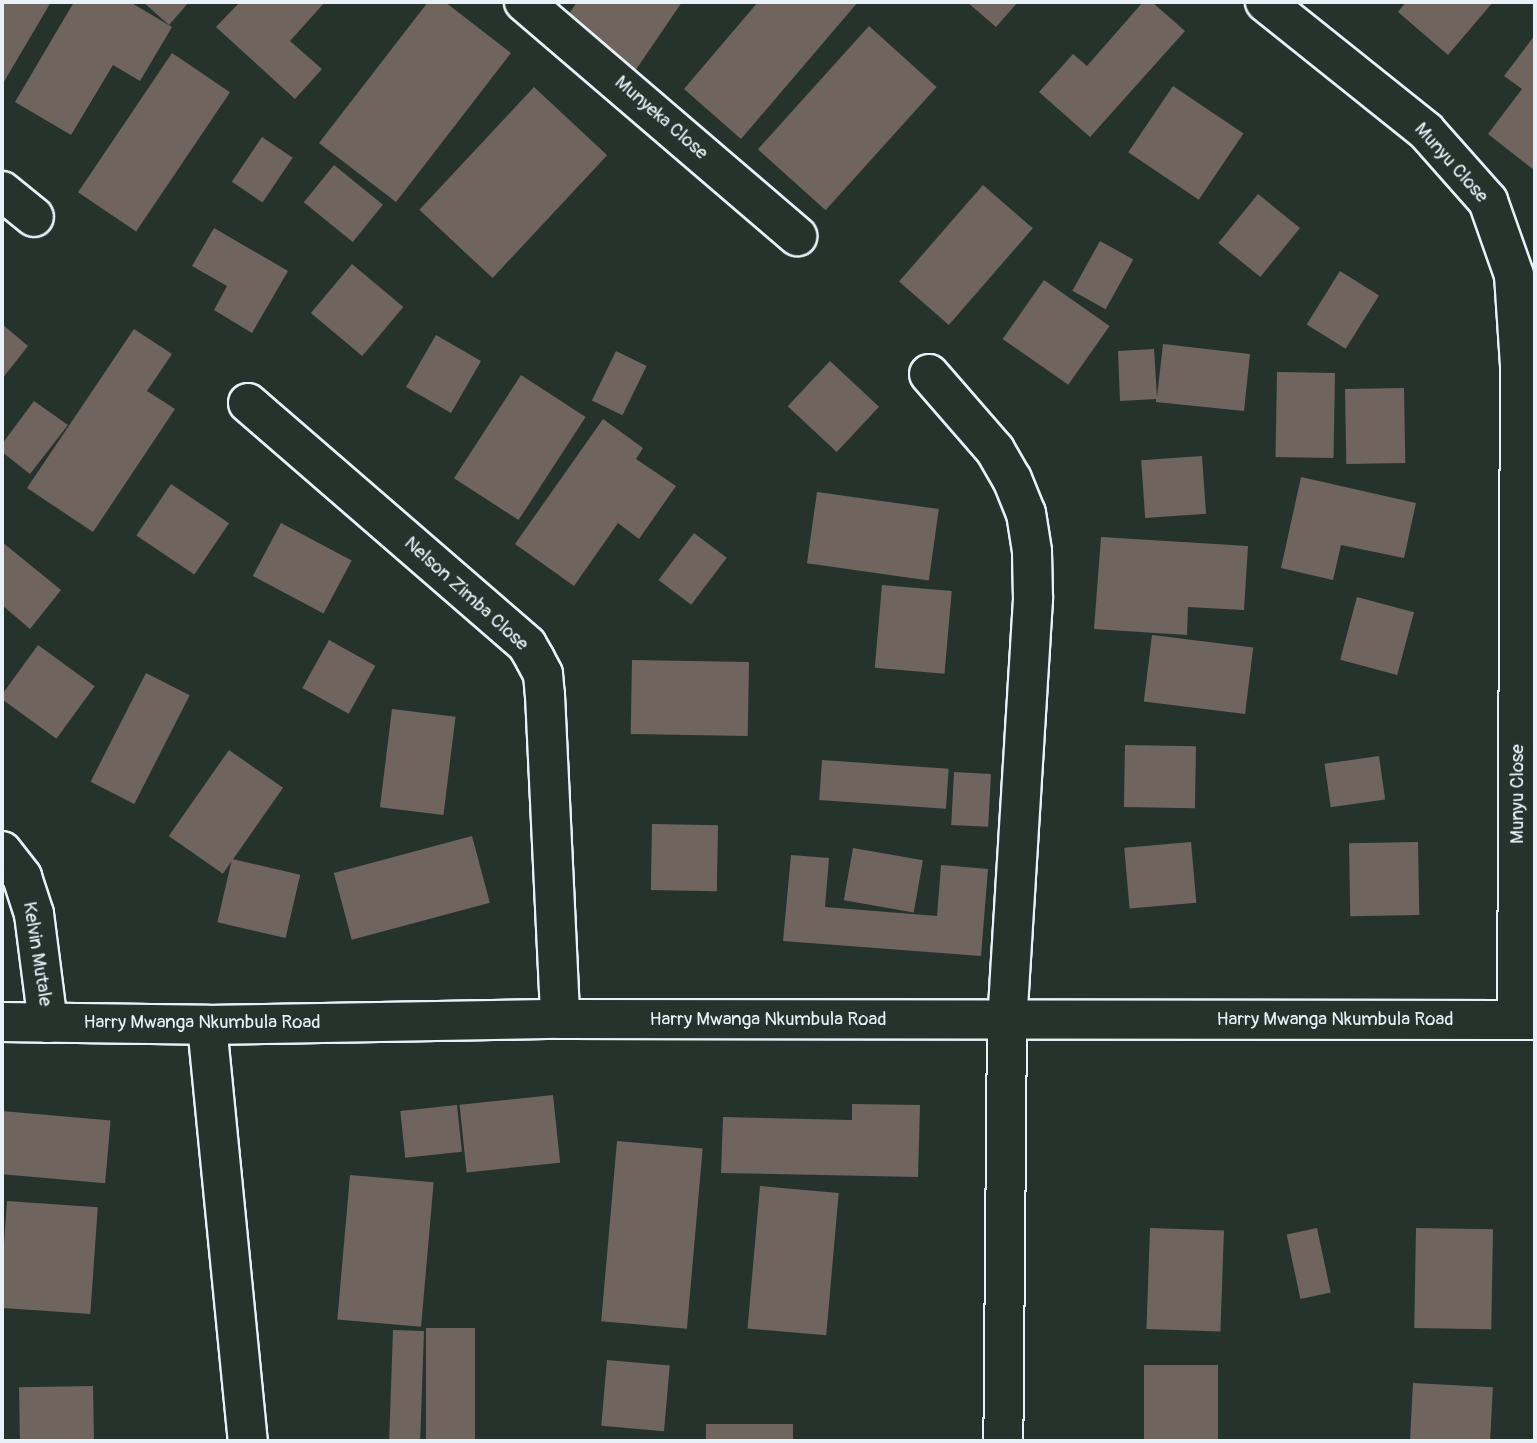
<!DOCTYPE html>
<html>
<head>
<meta charset="utf-8">
<style>
  body { margin:0 }
  #map { position:relative; width:1537px; height:1443px; overflow:hidden; background:#26332d; font-family:Pangolin,sans-serif }
  div>[style] { position:absolute }
  .building>* { inset:0; background:#70645e; transform-origin:0 0 }
  .roads { filter:drop-shadow(2px 0 #e8f1f8) drop-shadow(-2px 0 #e8f1f8) drop-shadow(0 2px #e8f1f8) drop-shadow(0 -2px #e8f1f8) }
  .minor>* { height:38px; margin:-19px; padding:0 19px; transform-origin:19px; border-radius:19px; background:#26332d }
  span { translate:-50% -50%; white-space:nowrap; text-align:center; line-height:1.15; -webkit-text-stroke:5px #26332d; paint-order:stroke }
  .street-label { font-size:19px; color:#e8f1f8 }
  .frame { position:absolute; inset:0; border:4px solid #e8f1f8; pointer-events:none }
</style>
</head>
<body>
<div id="map">
  <div class="building">
    <div style="clip-path:polygon(2px 2px,51px 2px,2px 85px)"></div>
    <div style="clip-path:polygon(74px 2px,130px 2px,172px 27px,140px 81px,113px 65px,71px 135px,15px 102px)"></div>
    <div style="clip-path:polygon(143px 2px,189px 2px,169px 25px)"></div>
    <div style="clip-path:polygon(240px 2px,325px 2px,290px 41px,322px 69px,295px 99px,216px 27px)"></div>
    <div style="clip-path:polygon(428px 2px,445px 2px,511px 53px,396px 202px,319px 143px)"></div>
    <div style="clip-path:polygon(577px 2px,682px 2px,635px 71px,563px 23px)"></div>
    <div style="clip-path:polygon(758px 2px,858px 2px,741px 139px,684px 89px)"></div>
    <div style="clip-path:polygon(967px 2px,1018px 2px,996px 27px)"></div>
    <div style="clip-path:polygon(1143px 2px,1152px 2px,1185px 31px,1090px 137px,1039px 92px,1073px 54px,1087px 66px)"></div>
    <div style="clip-path:polygon(1406px 2px,1493px 2px,1448px 55px,1398px 12px)"></div>
    <div style="left:869px;top:26px;width:91px;height:166px;rotate:42deg"></div>
    <div style="clip-path:polygon(1535px 35px,1535px 168px,1534px 170px,1488px 134px,1522px 89px,1504px 76px)"></div>
    <div style="left:172px;top:53px;width:70px;height:168px;rotate:34deg"></div>
    <div style="left:1173px;top:86px;width:85px;height:80px;rotate:34deg"></div>
    <div style="left:534px;top:87px;width:100px;height:168px;rotate:43deg"></div>
    <div style="left:262px;top:137px;width:37px;height:54px;rotate:34deg"></div>
    <div style="left:334px;top:165px;width:63px;height:48px;rotate:39deg"></div>
    <div style="left:983px;top:185px;width:66px;height:128px;rotate:41deg"></div>
    <div style="left:1258px;top:194px;width:54px;height:63px;rotate:39deg"></div>
    <div style="clip-path:polygon(214px 228px,288px 271px,252px 333px,214px 310px,227px 286px,192px 266px)"></div>
    <div style="left:1100px;top:241px;width:38px;height:57px;rotate:29deg"></div>
    <div style="left:352px;top:264px;width:67px;height:64px;rotate:40deg"></div>
    <div style="left:1340px;top:271px;width:46px;height:63px;rotate:32deg"></div>
    <div style="left:1044px;top:280px;width:80px;height:72px;rotate:35deg"></div>
    <div style="clip-path:polygon(2px 324px,28px 346px,2px 379px)"></div>
    <div style="clip-path:polygon(134px 329px,172px 354px,147px 391px,175px 409px,93px 532px,27px 488px)"></div>
    <div style="left:436px;top:335px;width:52px;height:60px;rotate:30deg"></div>
    <div style="clip-path:polygon(1163px 344px,1250px 354px,1244px 411px,1156px 402px,1156px 399px,1120px 401px,1118px 351px,1154px 349px,1157px 397px)"></div>
    <div style="left:616px;top:351px;width:34px;height:55px;rotate:26deg"></div>
    <div style="left:830px;top:361px;width:67px;height:62px;rotate:43deg"></div>
    <div style="left:1277px;top:372px;width:58px;height:85px;rotate:1deg"></div>
    <div style="left:521px;top:375px;width:77px;height:123px;rotate:33deg"></div>
    <div style="left:1404px;top:388px;width:75px;height:59px;rotate:89deg"></div>
    <div style="clip-path:polygon(34px 401px,68px 425px,30px 474px,2px 452px,2px 444px)"></div>
    <div style="clip-path:polygon(603px 419px,643px 448px,636px 459px,676px 486px,639px 539px,618px 523px,574px 586px,515px 544px)"></div>
    <div style="left:1202px;top:456px;width:58px;height:61px;rotate:86deg"></div>
    <div style="clip-path:polygon(1301px 477px,1416px 503px,1404px 558px,1341px 545px,1333px 580px,1281px 568px)"></div>
    <div style="left:171px;top:484px;width:70px;height:62px;rotate:34deg"></div>
    <div style="left:817px;top:492px;width:123px;height:72px;rotate:8deg"></div>
    <div style="left:281px;top:523px;width:80px;height:60px;rotate:28deg"></div>
    <div style="left:694px;top:533px;width:41px;height:59px;rotate:37deg"></div>
    <div style="clip-path:polygon(1101px 537px,1248px 546px,1244px 610px,1188px 607px,1187px 635px,1094px 629px)"></div>
    <div style="clip-path:polygon(2px 542px,61px 590px,30px 629px,2px 605px)"></div>
    <div style="left:882px;top:585px;width:70px;height:83px;rotate:5deg"></div>
    <div style="left:1357px;top:597px;width:59px;height:65px;rotate:15deg"></div>
    <div style="left:1152px;top:635px;width:102px;height:67px;rotate:7deg"></div>
    <div style="left:329px;top:640px;width:53px;height:55px;rotate:29deg"></div>
    <div style="left:38px;top:645px;width:70px;height:65px;rotate:36deg"></div>
    <div style="left:632px;top:660px;width:117px;height:74px;rotate:1deg"></div>
    <div style="left:146px;top:673px;width:49px;height:122px;rotate:27deg"></div>
    <div style="left:392px;top:709px;width:64px;height:99px;rotate:7deg"></div>
    <div style="left:1125px;top:745px;width:71px;height:62px;rotate:1deg"></div>
    <div style="left:229px;top:750px;width:66px;height:105px;rotate:35deg"></div>
    <div style="left:1379px;top:756px;width:44px;height:55px;rotate:82deg"></div>
    <div style="left:822px;top:760px;width:127px;height:40px;rotate:4deg"></div>
    <div style="left:954px;top:772px;width:37px;height:53px;rotate:3deg"></div>
    <div style="left:652px;top:824px;width:66px;height:66px;rotate:1deg"></div>
    <div style="left:472px;top:836px;width:69px;height:143px;rotate:75deg"></div>
    <div style="left:1191px;top:842px;width:61px;height:67px;rotate:85deg"></div>
    <div style="left:1418px;top:842px;width:73px;height:69px;rotate:89deg"></div>
    <div style="left:853px;top:848px;width:71px;height:53px;rotate:10deg"></div>
    <div style="clip-path:polygon(791px 855px,829px 858px,825px 907px,937px 916px,941px 865px,988px 869px,981px 956px,783px 941px)"></div>
    <div style="left:232px;top:859px;width:70px;height:65px;rotate:13deg"></div>
    <div style="left:553px;top:1095px;width:68px;height:94px;rotate:84deg"></div>
    <div style="clip-path:polygon(852px 1104px,920px 1105px,918px 1177px,721px 1173px,723px 1117px,852px 1120px)"></div>
    <div style="left:457px;top:1105px;width:47px;height:57px;rotate:84deg"></div>
    <div style="left:2px;top:1111px;width:109px;height:63px;rotate:5deg"></div>
    <div style="left:617px;top:1141px;width:86px;height:181px;rotate:5deg"></div>
    <div style="left:350px;top:1175px;width:84px;height:145px;rotate:5deg"></div>
    <div style="left:760px;top:1186px;width:79px;height:143px;rotate:5deg"></div>
    <div style="left:7px;top:1201px;width:91px;height:107px;rotate:4deg"></div>
    <div style="left:1150px;top:1228px;width:74px;height:101px;rotate:2deg"></div>
    <div style="left:1317px;top:1228px;width:66px;height:31px;rotate:78deg"></div>
    <div style="left:1416px;top:1228px;width:77px;height:100px;rotate:1deg"></div>
    <div style="left:426px;top:1328px;width:49px;height:113px"></div>
    <div style="left:393px;top:1330px;width:31px;height:111px;rotate:2deg"></div>
    <div style="left:607px;top:1360px;width:63px;height:66px;rotate:5deg"></div>
    <div style="left:1144px;top:1365px;width:74px;height:76px"></div>
    <div style="left:1413px;top:1383px;width:80px;height:58px;rotate:3deg"></div>
    <div style="left:93px;top:1386px;width:55px;height:74px;rotate:89deg"></div>
    <div style="left:706px;top:1424px;width:87px;height:17px"></div>
  </div>
  <div class="roads">
    <div class="minor">
      <div style="left:524px;top:2px;width:360px;rotate:40.6deg"></div>
      <div style="left:1265px;top:2px;width:206px;rotate:38.7deg"></div>
      <div style="left:1426px;top:131px;width:94px;rotate:48.5deg"></div>
      <div style="left:1488px;top:201px;width:78px;rotate:70.6deg"></div>
      <div style="left:1514px;top:275px;width:90px;rotate:86.2deg"></div>
      <div style="left:1520px;top:365px;width:655px;rotate:90.26deg"></div>
      <div style="left:2px;top:191px;width:41px;rotate:39.1deg"></div>
      <div style="left:929px;top:374px;width:101px;rotate:49deg"></div>
      <div style="left:995px;top:450px;width:34px;rotate:60deg"></div>
      <div style="left:1012px;top:479px;width:37px;rotate:68deg"></div>
      <div style="left:1026px;top:513px;width:39px;rotate:81deg"></div>
      <div style="left:1032px;top:552px;width:47px;rotate:88.8deg"></div>
      <div style="left:1033px;top:599px;width:422px;rotate:93.5deg"></div>
      <div style="left:1007px;top:1020px;width:421px;rotate:90.5deg"></div>
      <div style="left:248px;top:403px;width:369px;rotate:40.9deg"></div>
      <div style="left:527px;top:645px;width:16px;rotate:60deg"></div>
      <div style="left:535px;top:659px;width:17px;rotate:62deg"></div>
      <div style="left:543px;top:674px;width:21px;rotate:85deg"></div>
      <div style="left:545px;top:695px;width:324px;rotate:87.3deg"></div>
      <div style="left:2px;top:851px;width:33px;rotate:52deg"></div>
      <div style="left:22px;top:877px;width:39px;rotate:72deg"></div>
      <div style="left:34px;top:914px;width:110px;rotate:82.7deg"></div>
      <div style="left:2px;top:1022px;width:205px;rotate:0.8deg"></div>
      <div style="left:207px;top:1025px;width:353px;rotate:-1deg"></div>
      <div style="left:560px;top:1019px;width:975px;rotate:0.06deg"></div>
      <div style="left:207px;top:1025px;width:418px;rotate:84.4deg"></div>
    </div>
  </div>
  <div class="street-label">
    <span style="left:661px;top:118px;rotate:41deg">Munyeka Close</span>
    <span style="left:1451px;top:163px;rotate:48deg">Munyu Close</span>
    <span style="left:466px;top:594px;rotate:42deg">Nelson Zimba Close</span>
    <span style="left:1518px;top:794px;rotate:-90deg">Munyu Close</span>
    <span style="left:37px;top:954px;rotate:81deg">Kelvin Mutale</span>
    <span style="left:768px;top:1020px">Harry Mwanga Nkumbula Road</span>
    <span style="left:1335px;top:1020px">Harry Mwanga Nkumbula Road</span>
    <span style="left:202px;top:1023px">Harry Mwanga Nkumbula Road</span>
  </div>
  <div class="frame"></div>
</div>
</body>
</html>
